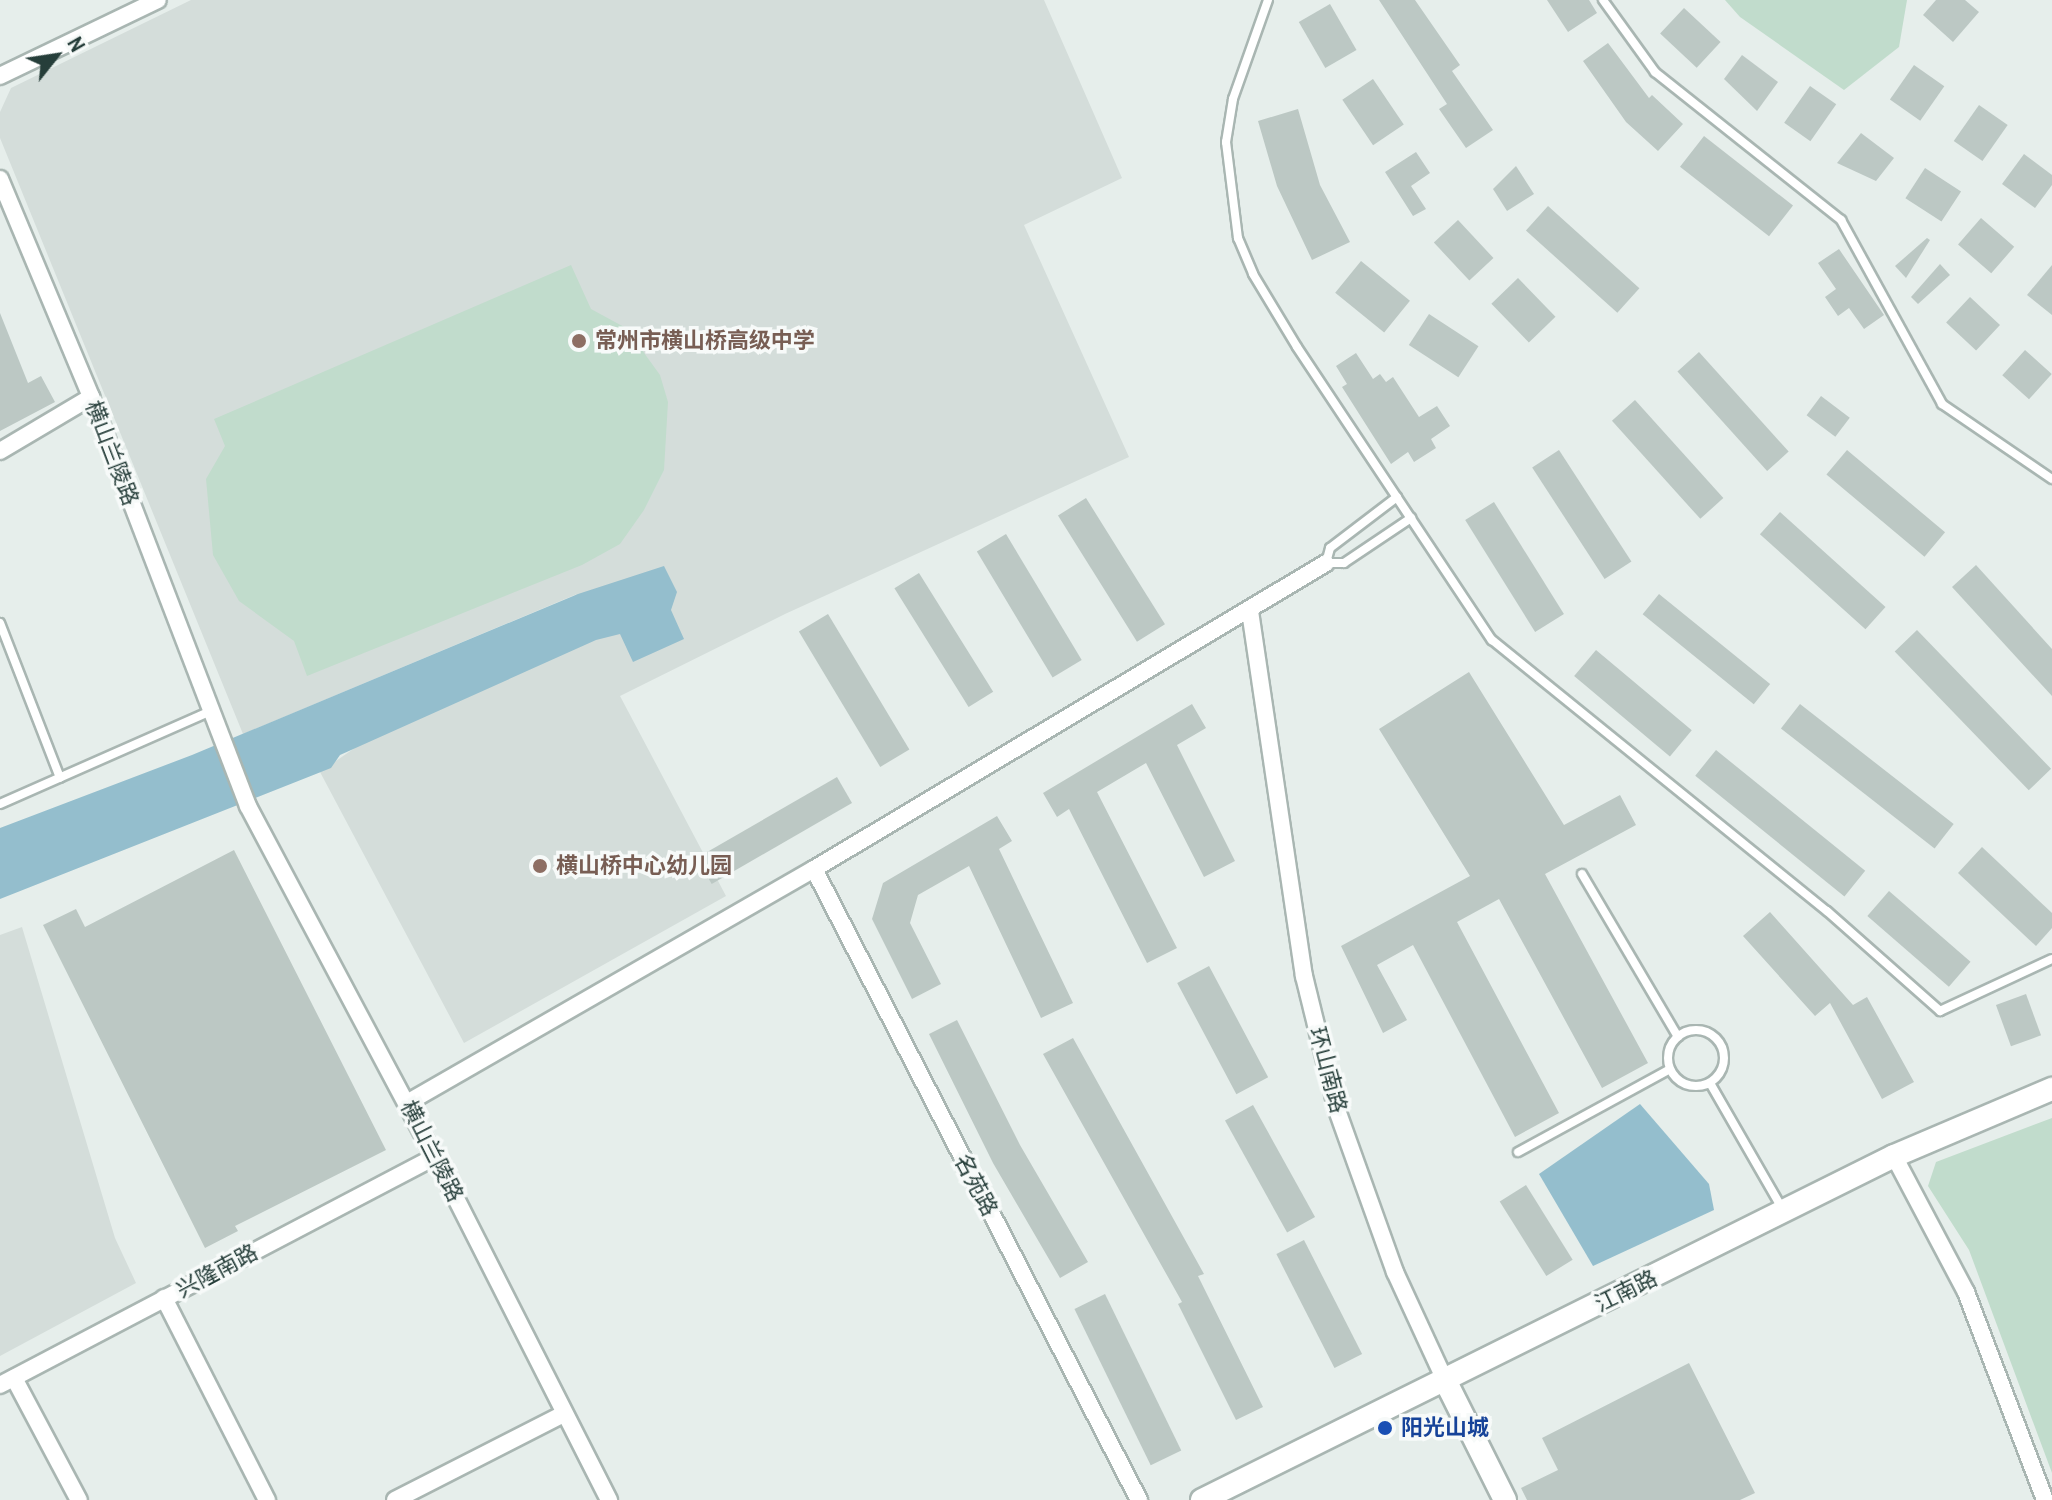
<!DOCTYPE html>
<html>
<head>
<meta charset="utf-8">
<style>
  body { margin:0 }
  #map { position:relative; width:2052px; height:1500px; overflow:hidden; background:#e6eeeb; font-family:"Archivo Narrow","Noto Sans SC",sans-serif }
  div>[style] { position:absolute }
  .built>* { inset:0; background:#d4ddda }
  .green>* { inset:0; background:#c1dccc }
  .water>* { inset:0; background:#94becd }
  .building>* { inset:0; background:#bcc8c4; transform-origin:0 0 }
  .roads { filter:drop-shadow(2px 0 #a9b6b2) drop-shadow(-2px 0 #a9b6b2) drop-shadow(0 2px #a9b6b2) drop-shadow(0 -2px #a9b6b2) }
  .lane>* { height:8px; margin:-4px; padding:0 4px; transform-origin:4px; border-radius:4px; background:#fff }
  .lane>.ring { margin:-4px; padding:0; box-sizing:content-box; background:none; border:8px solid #fff; border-radius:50% }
  .street>* { height:16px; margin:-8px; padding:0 8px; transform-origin:8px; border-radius:8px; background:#fff }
  .secondary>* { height:22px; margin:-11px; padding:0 11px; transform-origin:11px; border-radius:11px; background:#fff }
  .dots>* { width:22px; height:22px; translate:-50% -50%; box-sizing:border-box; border:4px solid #f7faf9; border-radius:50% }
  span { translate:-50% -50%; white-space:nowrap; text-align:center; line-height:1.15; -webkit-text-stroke:7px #f7faf9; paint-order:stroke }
  .education-label { font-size:22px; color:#785e54; font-weight:700 }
  .left { translate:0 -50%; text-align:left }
  .street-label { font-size:22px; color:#263e3a }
  .transit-label { font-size:22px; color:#164399; font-weight:700 }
  .north { position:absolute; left:16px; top:16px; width:80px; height:80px; -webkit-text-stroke:6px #f7faf9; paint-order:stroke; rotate:60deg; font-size:22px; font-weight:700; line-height:32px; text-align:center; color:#263e3a }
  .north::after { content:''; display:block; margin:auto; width:28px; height:36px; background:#263e3a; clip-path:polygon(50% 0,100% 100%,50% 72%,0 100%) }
</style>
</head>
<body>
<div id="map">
  <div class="built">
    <div style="clip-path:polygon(191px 0,1044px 0,1122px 178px,1024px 225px,1129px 457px,785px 614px,620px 696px,726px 896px,464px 1043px,320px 772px,577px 594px,243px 734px,0 138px,0 112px,11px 88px)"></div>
    <div style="clip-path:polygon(22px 927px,115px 1238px,136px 1283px,0 1356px,0 935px)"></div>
  </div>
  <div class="green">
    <div style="clip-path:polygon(1725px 0,1907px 0,1899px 47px,1844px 90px,1740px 17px)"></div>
    <div style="clip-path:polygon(571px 265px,591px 309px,626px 328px,660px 375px,668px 402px,664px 470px,644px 510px,620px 544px,582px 565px,307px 676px,294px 641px,239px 601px,213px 555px,206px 479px,225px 446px,214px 419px)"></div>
    <div style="clip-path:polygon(2052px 1118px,2052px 1473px,1969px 1250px,1928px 1186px,1936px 1162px)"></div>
  </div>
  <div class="water">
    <div style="clip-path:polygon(664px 566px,677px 592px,671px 610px,684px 639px,633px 662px,620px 634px,596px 640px,340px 755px,331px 768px,0 899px,0 828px,192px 755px,578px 594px)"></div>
    <div style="clip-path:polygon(1640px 1104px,1709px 1184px,1714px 1210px,1593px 1266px,1539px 1174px)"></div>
  </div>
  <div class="building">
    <div style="clip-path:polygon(1379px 0,1415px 0,1460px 65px,1452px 71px,1493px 130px,1466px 148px,1439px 109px,1447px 104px)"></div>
    <div style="clip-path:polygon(1547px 0,1589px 0,1597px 13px,1568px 32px)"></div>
    <div style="clip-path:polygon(1936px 0,1965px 0,1979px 12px,1953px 42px,1923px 15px)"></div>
    <div style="left:1330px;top:4px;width:53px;height:36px;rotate:60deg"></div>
    <div style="left:1684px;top:8px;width:50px;height:35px;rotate:43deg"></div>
    <div style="clip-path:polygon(1608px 43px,1649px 98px,1652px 95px,1683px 124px,1658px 151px,1626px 122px,1583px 61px)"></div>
    <div style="clip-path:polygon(1742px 55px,1778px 82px,1757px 111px,1724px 79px)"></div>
    <div style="left:1914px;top:65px;width:37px;height:42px;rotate:35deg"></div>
    <div style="left:1373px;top:79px;width:55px;height:37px;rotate:56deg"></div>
    <div style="left:1810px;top:86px;width:32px;height:45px;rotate:35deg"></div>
    <div style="left:1979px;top:105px;width:35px;height:44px;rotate:35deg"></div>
    <div style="clip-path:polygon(1298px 109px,1320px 185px,1350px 242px,1312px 260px,1277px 186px,1258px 121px)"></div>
    <div style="clip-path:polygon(1861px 133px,1894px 158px,1876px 181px,1837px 163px)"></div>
    <div style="left:1704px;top:136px;width:113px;height:39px;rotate:38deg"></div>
    <div style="clip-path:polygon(1416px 152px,1430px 173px,1411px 186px,1426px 209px,1413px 216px,1385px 172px)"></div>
    <div style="clip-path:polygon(2024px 154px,2052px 175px,2052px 185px,2035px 208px,2002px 184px)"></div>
    <div style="clip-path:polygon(1516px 166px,1534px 194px,1507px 211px,1493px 189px)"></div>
    <div style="left:1925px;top:168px;width:43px;height:36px;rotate:33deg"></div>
    <div style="left:1548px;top:206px;width:123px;height:33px;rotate:42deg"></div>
    <div style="left:1981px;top:218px;width:44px;height:35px;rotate:41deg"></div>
    <div style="left:1458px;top:220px;width:52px;height:33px;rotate:47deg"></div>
    <div style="clip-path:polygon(1927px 238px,1930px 240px,1906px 278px,1895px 266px)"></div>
    <div style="clip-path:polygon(1839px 249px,1884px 315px,1864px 329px,1849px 308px,1838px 316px,1825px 297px,1836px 289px,1818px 263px)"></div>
    <div style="left:1361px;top:261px;width:63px;height:41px;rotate:39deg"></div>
    <div style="clip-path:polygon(1940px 264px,1950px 275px,1918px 304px,1911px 297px)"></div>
    <div style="clip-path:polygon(2052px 265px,2052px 315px,2027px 295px)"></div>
    <div style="left:1518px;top:278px;width:54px;height:37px;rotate:46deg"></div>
    <div style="left:1970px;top:297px;width:41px;height:35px;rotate:43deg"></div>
    <div style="clip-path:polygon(0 313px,28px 383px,41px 376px,55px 402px,0 431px)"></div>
    <div style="left:1429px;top:314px;width:59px;height:37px;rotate:33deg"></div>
    <div style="left:2025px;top:350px;width:36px;height:34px;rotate:42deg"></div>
    <div style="left:1699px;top:352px;width:134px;height:29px;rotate:48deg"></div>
    <div style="clip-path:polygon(1356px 353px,1373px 379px,1380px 374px,1386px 382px,1393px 377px,1419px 417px,1437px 406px,1450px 426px,1431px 439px,1436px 448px,1414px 462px,1408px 452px,1391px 464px,1342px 387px,1347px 384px,1336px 366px)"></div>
    <div style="left:1821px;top:396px;width:36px;height:24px;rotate:37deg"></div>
    <div style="left:1635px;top:400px;width:132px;height:31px;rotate:48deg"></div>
    <div style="left:1559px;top:450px;width:133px;height:32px;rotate:57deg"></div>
    <div style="left:1847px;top:450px;width:128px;height:32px;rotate:40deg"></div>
    <div style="left:1086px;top:498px;width:149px;height:33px;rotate:58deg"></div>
    <div style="left:1494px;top:502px;width:132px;height:34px;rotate:58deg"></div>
    <div style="left:1780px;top:512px;width:142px;height:30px;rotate:42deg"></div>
    <div style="left:1006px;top:534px;width:147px;height:34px;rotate:59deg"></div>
    <div style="clip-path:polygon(1976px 565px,2052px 649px,2052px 696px,1952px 587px)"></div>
    <div style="left:919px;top:573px;width:140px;height:29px;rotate:58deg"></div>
    <div style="left:1659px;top:594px;width:143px;height:26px;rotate:39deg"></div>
    <div style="left:828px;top:614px;width:158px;height:34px;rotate:59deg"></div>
    <div style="left:1917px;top:630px;width:193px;height:31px;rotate:46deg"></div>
    <div style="left:1596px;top:650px;width:125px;height:34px;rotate:40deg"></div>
    <div style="clip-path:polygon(1469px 672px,1564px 825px,1620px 795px,1636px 825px,1545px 874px,1648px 1063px,1602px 1088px,1499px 899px,1457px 922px,1559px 1113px,1515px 1137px,1413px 945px,1377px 965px,1407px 1020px,1383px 1033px,1341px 946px,1470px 876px,1379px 729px)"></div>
    <div style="clip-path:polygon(1192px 704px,1206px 728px,1177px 745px,1235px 861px,1204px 877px,1146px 763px,1097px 792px,1177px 948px,1147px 963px,1069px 809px,1057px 817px,1043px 793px)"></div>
    <div style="left:1800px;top:704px;width:195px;height:31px;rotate:38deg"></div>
    <div style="left:1716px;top:750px;width:192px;height:33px;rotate:39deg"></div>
    <div style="left:837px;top:777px;width:30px;height:162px;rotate:60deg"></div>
    <div style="clip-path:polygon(997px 816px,1012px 841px,999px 849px,1073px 1003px,1041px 1018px,969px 866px,918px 895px,910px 923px,941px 984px,912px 999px,872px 919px,883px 883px)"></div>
    <div style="clip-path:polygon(1982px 847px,2052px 913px,2052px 928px,2036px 946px,1958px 873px)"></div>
    <div style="clip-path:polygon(234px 850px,386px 1150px,235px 1226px,238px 1231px,205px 1248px,43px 925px,76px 909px,85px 927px)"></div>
    <div style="left:1889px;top:891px;width:108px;height:33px;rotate:41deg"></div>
    <div style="clip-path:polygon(1770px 912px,1853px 1005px,1867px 997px,1914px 1082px,1882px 1099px,1830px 1003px,1815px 1016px,1743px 936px)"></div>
    <div style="left:1209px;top:966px;width:126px;height:36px;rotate:62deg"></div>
    <div style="left:2026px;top:994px;width:44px;height:32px;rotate:70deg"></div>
    <div style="clip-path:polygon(957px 1020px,1020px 1145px,1088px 1262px,1060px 1278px,993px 1163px,929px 1034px)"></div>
    <div style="clip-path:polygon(1073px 1038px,1204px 1274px,1198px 1276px,1263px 1407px,1236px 1420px,1178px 1304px,1182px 1302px,1043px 1054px)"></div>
    <div style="left:1253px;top:1105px;width:128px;height:32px;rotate:61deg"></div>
    <div style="left:1526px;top:1185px;width:88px;height:31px;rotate:58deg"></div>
    <div style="left:1304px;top:1240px;width:128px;height:31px;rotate:63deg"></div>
    <div style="left:1105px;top:1294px;width:174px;height:34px;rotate:64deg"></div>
    <div style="clip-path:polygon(1689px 1363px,1755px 1493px,1740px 1500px,1527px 1500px,1521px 1488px,1558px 1470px,1542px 1438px)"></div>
  </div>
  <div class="roads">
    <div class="lane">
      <div style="left:1268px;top:0;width:105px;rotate:109.5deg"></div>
      <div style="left:1233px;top:99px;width:44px;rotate:99.2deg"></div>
      <div style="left:1226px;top:142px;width:97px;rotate:82.9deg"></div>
      <div style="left:1238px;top:238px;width:39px;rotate:67deg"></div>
      <div style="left:1253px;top:274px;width:85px;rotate:58.9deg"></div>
      <div style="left:1297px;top:347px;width:352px;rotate:56.4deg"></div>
      <div style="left:1492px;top:640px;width:431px;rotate:39deg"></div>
      <div style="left:1827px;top:911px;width:151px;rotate:41.5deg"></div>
      <div style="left:1940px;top:1011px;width:123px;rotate:-24.9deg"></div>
      <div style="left:1603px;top:0;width:89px;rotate:54.2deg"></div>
      <div style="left:1655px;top:72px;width:238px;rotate:38.5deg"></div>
      <div style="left:1841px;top:220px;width:210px;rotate:61.2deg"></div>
      <div style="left:1942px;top:404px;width:133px;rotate:34.3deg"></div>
      <div style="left:1397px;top:497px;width:84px;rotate:142.7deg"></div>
      <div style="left:1330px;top:548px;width:16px;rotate:105deg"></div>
      <div style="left:1326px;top:563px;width:18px"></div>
      <div style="left:1344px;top:563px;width:81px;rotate:-33.9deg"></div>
      <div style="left:0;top:623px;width:166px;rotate:68.8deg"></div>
      <div style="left:0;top:804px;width:231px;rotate:-23.8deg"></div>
      <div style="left:1582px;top:874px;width:189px;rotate:59.5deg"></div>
      <div class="ring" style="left:1668px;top:1030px;width:48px;height:48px"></div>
      <div style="left:1710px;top:1083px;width:146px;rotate:60.1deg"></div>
      <div style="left:1518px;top:1152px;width:173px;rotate:-28.6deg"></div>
    </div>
    <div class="street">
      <div style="left:0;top:76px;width:175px;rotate:-25.7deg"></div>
      <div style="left:0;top:179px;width:236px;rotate:67.3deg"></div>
      <div style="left:91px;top:397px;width:438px;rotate:69deg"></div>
      <div style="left:248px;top:806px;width:398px;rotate:62deg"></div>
      <div style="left:435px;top:1157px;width:385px;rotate:63.1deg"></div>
      <div style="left:0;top:451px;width:106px;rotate:-30.7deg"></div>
      <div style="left:1250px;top:611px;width:369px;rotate:81.6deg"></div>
      <div style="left:1304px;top:976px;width:138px;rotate:76.2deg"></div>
      <div style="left:1337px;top:1110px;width:172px;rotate:70.3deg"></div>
      <div style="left:1395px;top:1272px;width:119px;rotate:65.2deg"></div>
      <div style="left:814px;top:869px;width:710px;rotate:62.75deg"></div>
      <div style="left:407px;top:1103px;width:469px;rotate:-29.9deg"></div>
      <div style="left:814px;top:869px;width:596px;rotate:-30.86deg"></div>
      <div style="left:1894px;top:1156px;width:154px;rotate:62.1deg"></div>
      <div style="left:1966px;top:1292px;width:222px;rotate:69.2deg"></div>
      <div style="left:164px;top:1298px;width:227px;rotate:63deg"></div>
      <div style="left:14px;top:1378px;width:138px;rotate:62deg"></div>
      <div style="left:0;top:1385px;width:491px;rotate:-27.7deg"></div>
      <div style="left:395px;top:1500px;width:190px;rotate:-27deg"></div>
    </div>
    <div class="secondary">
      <div style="left:1445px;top:1380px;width:134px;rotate:63.4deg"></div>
      <div style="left:1202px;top:1500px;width:773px;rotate:-26.43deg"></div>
      <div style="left:1894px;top:1156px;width:172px;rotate:-23deg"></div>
    </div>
  </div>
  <div class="dots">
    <div style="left:579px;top:341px;background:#8d6e63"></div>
    <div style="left:540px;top:866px;background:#8d6e63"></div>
    <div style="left:1385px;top:1428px;background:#1a4fb4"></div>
  </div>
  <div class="education-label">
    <span class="left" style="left:595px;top:341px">常州市横山桥高级中学</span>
    <span class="left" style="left:556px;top:866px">横山桥中心幼儿园</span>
  </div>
  <div class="street-label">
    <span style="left:112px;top:453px;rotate:69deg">横山兰陵路</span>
    <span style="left:1328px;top:1070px;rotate:75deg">环山南路</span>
    <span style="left:432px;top:1151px;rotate:63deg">横山兰陵路</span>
    <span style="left:976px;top:1185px;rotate:62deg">名苑路</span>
    <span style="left:217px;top:1271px;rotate:-28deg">兴隆南路</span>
    <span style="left:1626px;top:1291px;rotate:-26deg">江南路</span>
  </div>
  <div class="transit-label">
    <span class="left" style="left:1401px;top:1428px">阳光山城</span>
  </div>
  <div class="north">N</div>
</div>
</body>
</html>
